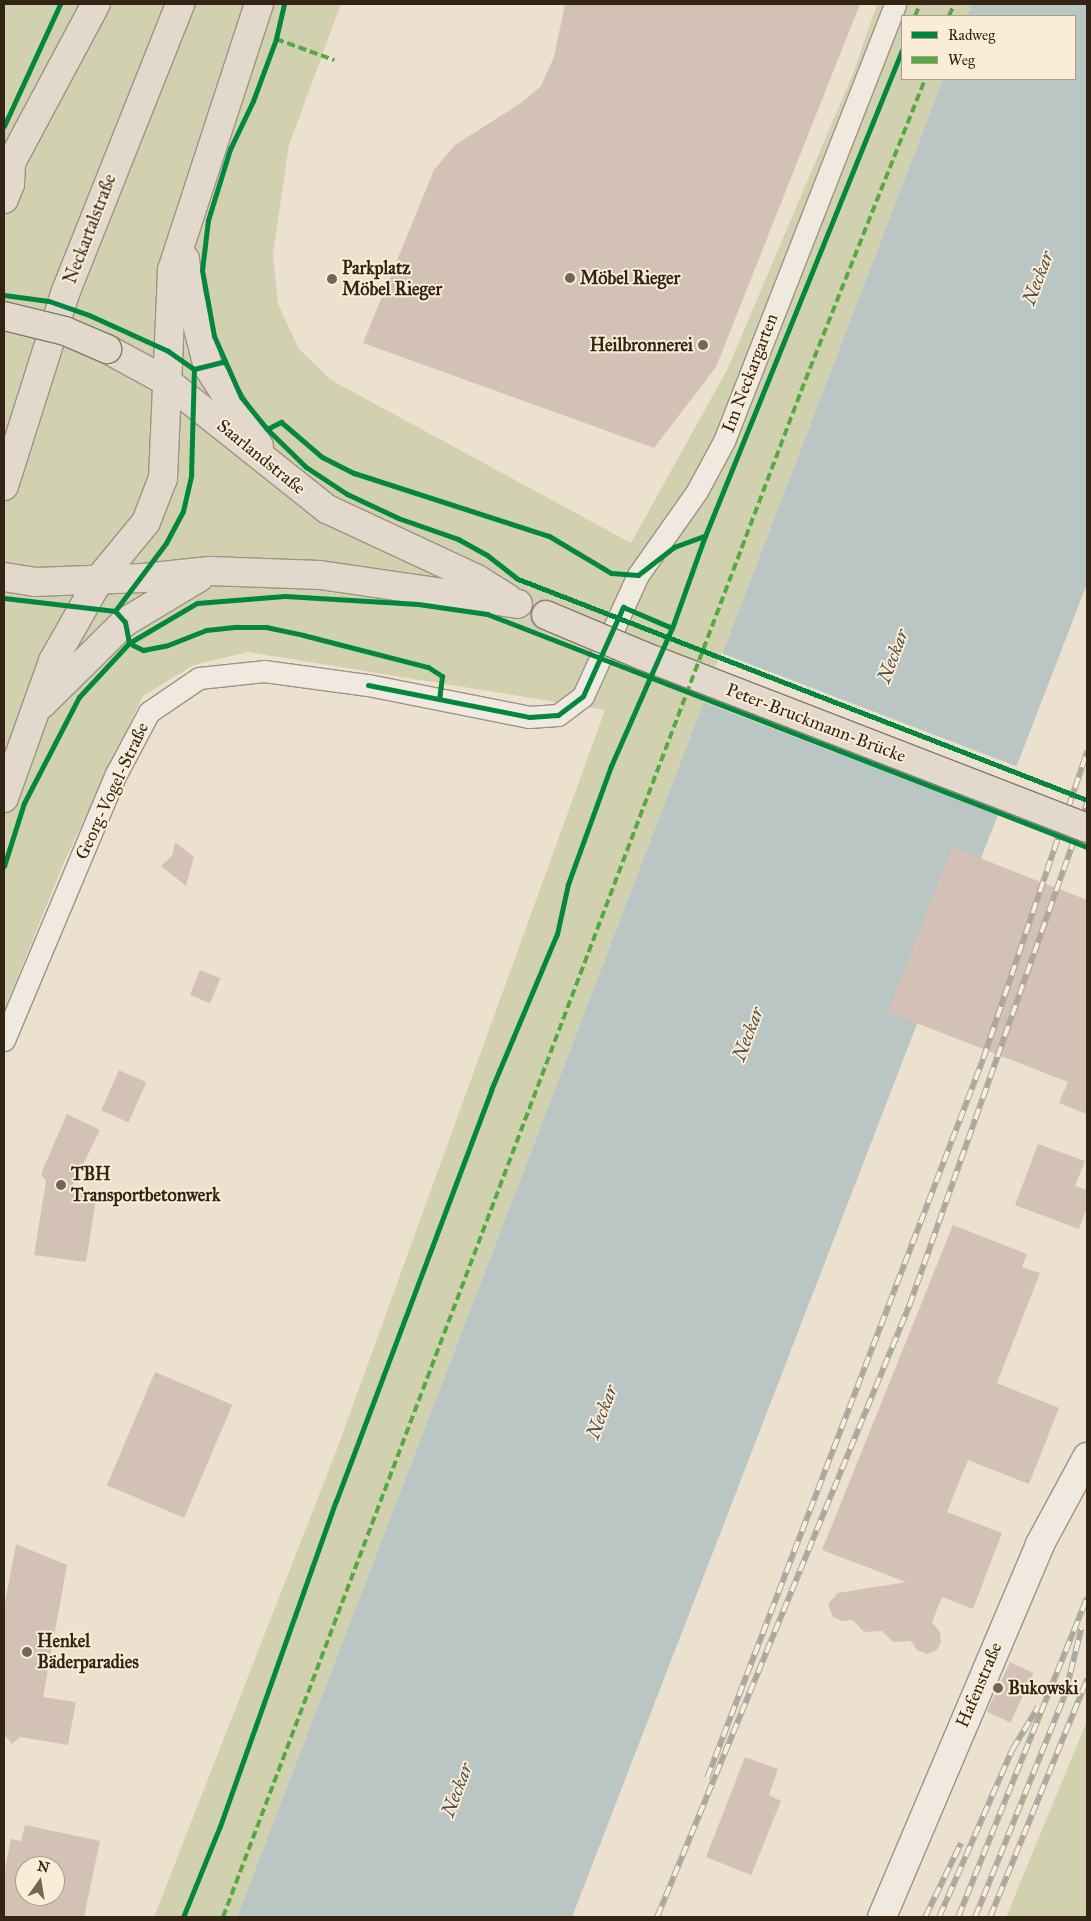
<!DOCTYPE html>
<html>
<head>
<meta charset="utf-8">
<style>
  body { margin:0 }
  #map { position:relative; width:1091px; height:1921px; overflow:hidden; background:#ece1cf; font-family:"IM FELL Great Primer",serif }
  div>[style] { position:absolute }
  .green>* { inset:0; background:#d2d1af }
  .water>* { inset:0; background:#bac6c4 }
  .pier>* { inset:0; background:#ece1cf; transform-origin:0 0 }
  .building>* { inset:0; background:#d4c1b5; transform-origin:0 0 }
  .roads { filter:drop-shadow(1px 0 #9b9387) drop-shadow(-1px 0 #9b9387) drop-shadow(0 1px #9b9387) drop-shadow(0 -1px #9b9387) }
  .street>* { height:21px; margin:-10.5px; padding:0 10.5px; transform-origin:10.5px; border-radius:10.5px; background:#efe9e0 }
  .secondary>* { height:28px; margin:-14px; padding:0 14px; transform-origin:14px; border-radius:14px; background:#efe9e0 }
  .primary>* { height:28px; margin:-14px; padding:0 14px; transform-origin:14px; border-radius:14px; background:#e2d8cb }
  .rail>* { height:5.5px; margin-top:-2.75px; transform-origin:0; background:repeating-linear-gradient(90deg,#faedd8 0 11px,#aba69e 0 22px); box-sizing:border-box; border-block:1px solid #aba69e }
  .bridges { filter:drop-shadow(1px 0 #81796e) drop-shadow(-1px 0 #81796e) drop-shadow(0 1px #81796e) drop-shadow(0 -1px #81796e) }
  .primary-bridge>* { height:28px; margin:-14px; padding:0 14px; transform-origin:14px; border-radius:14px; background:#e2d8cb }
  .quiet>* { height:4px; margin-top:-2px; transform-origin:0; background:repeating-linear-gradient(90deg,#54aa42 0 8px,transparent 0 12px) }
  .cycleway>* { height:5px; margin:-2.5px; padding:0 2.5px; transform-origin:2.5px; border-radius:2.5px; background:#00873e }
  .dots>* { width:14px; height:14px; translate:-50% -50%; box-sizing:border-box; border:2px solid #faedd8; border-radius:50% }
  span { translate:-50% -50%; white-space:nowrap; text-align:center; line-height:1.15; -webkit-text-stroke:4px #faedd8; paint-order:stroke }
  .street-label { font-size:18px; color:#342414 }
  .poi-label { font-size:18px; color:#342414; font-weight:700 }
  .left { translate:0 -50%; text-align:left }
  .right { translate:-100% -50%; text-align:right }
  .water-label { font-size:19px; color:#565147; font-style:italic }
  .frame { position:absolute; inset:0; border:5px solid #342414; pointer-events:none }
  .legend { position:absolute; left:901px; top:15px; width:175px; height:65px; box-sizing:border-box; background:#faedd8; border:1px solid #ab9d8a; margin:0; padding:6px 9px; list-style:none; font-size:15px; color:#342414 }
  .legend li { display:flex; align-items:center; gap:10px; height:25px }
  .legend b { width:25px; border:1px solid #ab9d8a }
  .north { position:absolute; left:15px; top:1856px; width:50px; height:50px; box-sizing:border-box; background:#faedd8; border:1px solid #ab9d8a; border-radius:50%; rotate:13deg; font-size:14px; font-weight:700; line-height:20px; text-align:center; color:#342414 }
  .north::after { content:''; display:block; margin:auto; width:18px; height:22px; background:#746655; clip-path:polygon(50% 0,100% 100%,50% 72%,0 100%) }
</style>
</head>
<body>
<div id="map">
  <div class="green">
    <div style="clip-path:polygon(4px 4px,341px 4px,289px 145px,273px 254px,278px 304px,299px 349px,331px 380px,631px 543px,727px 370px,854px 71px,877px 4px,971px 4px,967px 16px,902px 16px,902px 79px,943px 79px,237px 1917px,154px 1917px,337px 1449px,605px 710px,248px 652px,194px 665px,143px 696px,64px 862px,4px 1011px)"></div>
    <div style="clip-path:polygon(1087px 1721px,1087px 1917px,1006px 1917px)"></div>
  </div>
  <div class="water">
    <div style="clip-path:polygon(971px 4px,1087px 4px,1087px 584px,572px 1917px,237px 1917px,943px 79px,1075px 79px,1075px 16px,967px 16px)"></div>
  </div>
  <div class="pier">
    <div style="left:721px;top:653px;width:319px;height:52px;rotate:21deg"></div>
  </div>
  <div class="building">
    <div style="clip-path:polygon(565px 4px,860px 4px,716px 367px,654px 448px,363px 343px,434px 170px,455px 145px,521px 103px,541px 86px,554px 57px)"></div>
    <div style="clip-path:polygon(175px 842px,194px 857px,186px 886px,161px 866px,172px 856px)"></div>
    <div style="clip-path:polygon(952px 847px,1087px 900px,1087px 1114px,1059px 1103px,1068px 1082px,888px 1012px)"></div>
    <div style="left:200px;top:970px;width:22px;height:27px;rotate:22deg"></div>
    <div style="left:119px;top:1070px;width:30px;height:44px;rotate:24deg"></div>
    <div style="clip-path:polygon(67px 1114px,100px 1130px,71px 1189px,97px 1193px,86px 1262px,34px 1255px,46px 1181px,41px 1174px)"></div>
    <div style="clip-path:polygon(1038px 1144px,1085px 1161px,1075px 1186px,1087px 1190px,1087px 1207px,1079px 1229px,1015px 1205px)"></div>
    <div style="clip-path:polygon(953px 1225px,1027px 1254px,1022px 1267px,1040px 1273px,997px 1383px,1059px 1408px,1029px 1484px,968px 1460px,947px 1512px,1002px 1533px,973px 1609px,942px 1597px,932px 1622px,940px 1632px,941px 1642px,936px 1651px,927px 1654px,917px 1650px,911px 1641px,893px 1642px,882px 1631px,864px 1632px,853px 1620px,842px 1621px,833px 1617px,828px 1604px,838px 1593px,906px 1582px,822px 1550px)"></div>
    <div style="left:155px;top:1372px;width:84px;height:123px;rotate:23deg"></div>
    <div style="clip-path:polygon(16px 1544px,67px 1565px,43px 1697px,76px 1702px,68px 1745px,20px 1737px,12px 1744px,4px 1734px,4px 1608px)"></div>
    <div style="left:1010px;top:1662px;width:26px;height:55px;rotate:25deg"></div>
    <div style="clip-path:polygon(745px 1757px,778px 1769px,769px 1795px,781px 1801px,751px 1875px,706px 1857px)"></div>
    <div style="clip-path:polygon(evenodd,25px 1825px,100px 1841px,84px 1917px,4px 1917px,4px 1873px,11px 1839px,21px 1841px,25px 1825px,25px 1866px,55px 1866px,55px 1896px,25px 1896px,25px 1866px)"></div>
  </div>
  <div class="roads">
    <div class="street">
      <div style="left:4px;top:1040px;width:289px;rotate:-67.2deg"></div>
      <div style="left:116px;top:774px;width:70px;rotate:-62deg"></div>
      <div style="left:149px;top:712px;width:60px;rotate:-34.2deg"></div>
      <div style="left:199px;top:678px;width:65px;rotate:-6.1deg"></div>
      <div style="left:264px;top:671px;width:105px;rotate:7.7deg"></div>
      <div style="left:368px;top:685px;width:164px;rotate:11.2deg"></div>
      <div style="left:529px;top:717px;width:29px;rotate:-4deg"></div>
      <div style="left:558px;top:715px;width:31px;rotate:-37deg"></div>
      <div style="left:583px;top:696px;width:133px;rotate:-65.6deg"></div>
      <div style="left:638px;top:575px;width:103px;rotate:-54.9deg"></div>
      <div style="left:697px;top:491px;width:57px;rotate:-61.6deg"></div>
      <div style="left:724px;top:441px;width:469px;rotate:-68.6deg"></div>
    </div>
    <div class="secondary">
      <div style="left:882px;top:1917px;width:405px;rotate:-67deg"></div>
      <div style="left:1040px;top:1544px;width:99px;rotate:-61.6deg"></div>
    </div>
    <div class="primary">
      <div style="left:4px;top:176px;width:195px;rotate:-61.9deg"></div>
      <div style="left:4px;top:199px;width:16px;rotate:-68deg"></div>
      <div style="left:10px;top:184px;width:18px;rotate:-87deg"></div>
      <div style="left:185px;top:259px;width:38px;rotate:83deg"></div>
      <div style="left:190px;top:297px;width:72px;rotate:75.6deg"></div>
      <div style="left:208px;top:367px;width:94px;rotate:57.2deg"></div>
      <div style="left:107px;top:349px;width:67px;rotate:28.5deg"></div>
      <div style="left:166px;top:381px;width:206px;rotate:38.5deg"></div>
      <div style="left:327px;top:509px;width:166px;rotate:25deg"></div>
      <div style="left:477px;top:579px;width:36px;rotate:32deg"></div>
      <div style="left:4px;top:486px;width:205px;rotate:-72.4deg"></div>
      <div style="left:66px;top:291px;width:309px;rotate:-68.3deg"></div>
      <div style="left:4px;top:577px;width:31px;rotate:9deg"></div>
      <div style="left:35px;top:582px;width:108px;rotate:-2.1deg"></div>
      <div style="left:143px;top:578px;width:67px;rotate:-6deg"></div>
      <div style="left:210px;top:571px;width:110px;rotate:2.1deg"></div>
      <div style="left:320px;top:575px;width:200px;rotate:8.3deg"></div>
      <div style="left:42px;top:704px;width:117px;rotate:-44.7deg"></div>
      <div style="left:125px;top:622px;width:87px;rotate:-31deg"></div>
      <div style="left:4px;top:798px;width:145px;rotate:-70.3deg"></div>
      <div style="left:53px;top:661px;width:95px;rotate:-60.5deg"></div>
      <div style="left:100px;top:578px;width:72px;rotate:-50.6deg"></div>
      <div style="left:146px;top:522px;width:47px;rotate:-68.9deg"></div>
      <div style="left:163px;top:478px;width:208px;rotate:-87.5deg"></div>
      <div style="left:172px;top:270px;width:280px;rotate:-71.9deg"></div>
    </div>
  </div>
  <div class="rail">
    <div style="left:707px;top:1778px;width:770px;rotate:-69deg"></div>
    <div style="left:983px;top:1059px;width:325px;rotate:-71.3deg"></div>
    <div style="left:657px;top:1917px;width:661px;rotate:-67.59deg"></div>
    <div style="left:909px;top:1306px;width:534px;rotate:-70.51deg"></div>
    <div style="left:925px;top:1917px;width:82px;rotate:-64.1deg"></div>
    <div style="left:939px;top:1917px;width:182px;rotate:-66.4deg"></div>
    <div style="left:1012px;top:1750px;width:50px;rotate:-58.8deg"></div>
    <div style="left:958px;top:1917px;width:344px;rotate:-68deg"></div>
    <div style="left:975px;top:1917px;width:240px;rotate:-68deg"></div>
    <div style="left:1065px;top:1694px;width:67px;rotate:-76.2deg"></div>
    <div style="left:990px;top:1917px;width:257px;rotate:-67.8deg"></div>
  </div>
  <div class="bridges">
    <div class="primary-bridge">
      <div style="left:4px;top:316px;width:63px;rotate:13.8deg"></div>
      <div style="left:65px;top:331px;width:46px;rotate:23.2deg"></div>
      <div style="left:546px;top:615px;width:103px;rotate:22.8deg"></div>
      <div style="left:641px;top:655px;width:478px;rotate:21.2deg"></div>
    </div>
  </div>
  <div class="quiet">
    <div style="left:915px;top:16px;width:13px;rotate:-67deg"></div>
    <div style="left:949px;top:16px;width:13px;rotate:-67deg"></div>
    <div style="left:276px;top:39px;width:62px;rotate:19.9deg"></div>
    <div style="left:223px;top:1917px;width:1632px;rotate:-69.25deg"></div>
    <div style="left:801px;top:391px;width:336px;rotate:-68.3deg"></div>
  </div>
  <div class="cycleway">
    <div style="left:284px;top:4px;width:36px;rotate:103deg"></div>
    <div style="left:276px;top:39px;width:66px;rotate:110.4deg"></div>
    <div style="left:253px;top:101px;width:53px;rotate:115.6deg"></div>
    <div style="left:230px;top:149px;width:74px;rotate:107.2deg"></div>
    <div style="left:208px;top:220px;width:50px;rotate:96.8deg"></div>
    <div style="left:202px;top:270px;width:67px;rotate:79.7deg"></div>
    <div style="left:214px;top:336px;width:67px;rotate:66.1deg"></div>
    <div style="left:241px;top:397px;width:41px;rotate:50.9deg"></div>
    <div style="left:267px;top:429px;width:54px;rotate:44.3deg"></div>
    <div style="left:306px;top:467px;width:49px;rotate:33.4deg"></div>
    <div style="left:347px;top:494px;width:56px;rotate:25.2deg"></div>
    <div style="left:398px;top:518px;width:64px;rotate:19.3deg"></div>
    <div style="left:458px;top:539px;width:33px;rotate:29deg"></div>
    <div style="left:487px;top:555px;width:39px;rotate:38deg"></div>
    <div style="left:518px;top:579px;width:610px;rotate:21.23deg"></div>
    <div style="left:4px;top:126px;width:134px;rotate:-65.3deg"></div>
    <div style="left:4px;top:295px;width:45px;rotate:7.6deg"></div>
    <div style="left:49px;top:301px;width:42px;rotate:19.3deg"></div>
    <div style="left:89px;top:315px;width:87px;rotate:24.5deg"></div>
    <div style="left:168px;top:351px;width:32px;rotate:35deg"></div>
    <div style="left:194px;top:369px;width:30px;rotate:-14deg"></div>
    <div style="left:267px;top:429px;width:16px;rotate:-27deg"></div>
    <div style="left:281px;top:422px;width:54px;rotate:40.5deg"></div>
    <div style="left:322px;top:457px;width:36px;rotate:27deg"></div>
    <div style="left:354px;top:473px;width:205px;rotate:17.9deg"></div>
    <div style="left:549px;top:536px;width:72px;rotate:30.8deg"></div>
    <div style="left:611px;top:573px;width:27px;rotate:4deg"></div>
    <div style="left:638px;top:575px;width:46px;rotate:-37.9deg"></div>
    <div style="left:674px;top:547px;width:33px;rotate:-20deg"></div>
    <div style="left:4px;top:598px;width:112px;rotate:6.7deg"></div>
    <div style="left:115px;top:611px;width:15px;rotate:48deg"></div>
    <div style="left:125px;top:622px;width:21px;rotate:79deg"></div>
    <div style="left:129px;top:643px;width:16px;rotate:27deg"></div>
    <div style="left:143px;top:650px;width:25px;rotate:-11deg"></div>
    <div style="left:168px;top:645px;width:41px;rotate:-21.5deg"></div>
    <div style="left:206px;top:630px;width:31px;rotate:-6deg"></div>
    <div style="left:237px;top:627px;width:29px"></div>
    <div style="left:266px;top:627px;width:38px;rotate:12deg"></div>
    <div style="left:303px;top:635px;width:129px;rotate:14.4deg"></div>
    <div style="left:428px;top:667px;width:17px;rotate:33deg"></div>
    <div style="left:442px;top:676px;width:23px;rotate:97deg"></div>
    <div style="left:115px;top:611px;width:85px;rotate:-53.1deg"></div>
    <div style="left:166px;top:543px;width:36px;rotate:-62deg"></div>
    <div style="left:183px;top:511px;width:37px;rotate:-77deg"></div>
    <div style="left:191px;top:475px;width:106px;rotate:-88.4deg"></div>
    <div style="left:368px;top:685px;width:164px;rotate:11.2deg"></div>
    <div style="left:529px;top:717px;width:29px;rotate:-4deg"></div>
    <div style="left:558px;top:715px;width:31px;rotate:-37deg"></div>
    <div style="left:583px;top:696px;width:98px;rotate:-65.8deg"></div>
    <div style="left:623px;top:607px;width:53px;rotate:23.2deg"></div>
    <div style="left:4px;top:866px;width:66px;rotate:-72.4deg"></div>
    <div style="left:24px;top:803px;width:119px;rotate:-62.6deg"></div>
    <div style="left:79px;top:697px;width:74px;rotate:-47.2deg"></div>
    <div style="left:129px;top:643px;width:79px;rotate:-30.5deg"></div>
    <div style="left:197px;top:603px;width:88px;rotate:-4.5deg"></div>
    <div style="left:285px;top:596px;width:133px;rotate:3.4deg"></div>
    <div style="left:418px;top:604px;width:70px;rotate:8.2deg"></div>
    <div style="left:487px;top:614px;width:644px;rotate:21.22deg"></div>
    <div style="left:183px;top:1917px;width:98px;rotate:-67.9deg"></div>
    <div style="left:220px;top:1826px;width:345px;rotate:-70.4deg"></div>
    <div style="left:336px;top:1501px;width:439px;rotate:-69.3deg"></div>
    <div style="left:491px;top:1090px;width:169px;rotate:-67.1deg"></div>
    <div style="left:557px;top:934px;width:51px;rotate:-77.6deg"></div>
    <div style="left:568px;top:884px;width:126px;rotate:-70deg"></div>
    <div style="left:611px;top:766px;width:151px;rotate:-66.2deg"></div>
    <div style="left:672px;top:628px;width:98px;rotate:-70.3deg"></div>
    <div style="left:705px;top:536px;width:524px;rotate:-67.93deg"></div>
  </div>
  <div class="dots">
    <div style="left:570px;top:278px;background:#746655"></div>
    <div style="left:332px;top:279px;background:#746655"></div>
    <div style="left:703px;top:345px;background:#746655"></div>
    <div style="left:61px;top:1185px;background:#746655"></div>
    <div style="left:27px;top:1652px;background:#746655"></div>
    <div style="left:998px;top:1688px;background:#746655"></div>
  </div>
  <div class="street-label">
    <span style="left:90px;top:229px;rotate:-69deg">Neckartalstraße</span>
    <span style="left:750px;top:373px;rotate:-69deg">Im Neckargarten</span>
    <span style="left:261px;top:457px;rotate:39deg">Saarlandstraße</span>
    <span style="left:816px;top:723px;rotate:21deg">Peter-Bruckmann-Brücke</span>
    <span style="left:112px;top:791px;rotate:-65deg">Georg-Vogel-Straße</span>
    <span style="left:979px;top:1685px;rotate:-67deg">Hafenstraße</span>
  </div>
  <div class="poi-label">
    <span class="left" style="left:342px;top:279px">Parkplatz<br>Möbel Rieger</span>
    <span class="left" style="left:580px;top:278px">Möbel Rieger</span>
    <span class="right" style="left:693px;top:345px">Heilbronnerei</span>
    <span class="left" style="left:71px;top:1185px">TBH<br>Transportbetonwerk</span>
    <span class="left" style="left:37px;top:1652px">Henkel<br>Bäderparadies</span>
    <span class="left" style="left:1008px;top:1688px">Bukowski</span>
  </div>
  <div class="water-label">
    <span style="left:1038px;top:278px;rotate:-69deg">Neckar</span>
    <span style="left:893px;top:656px;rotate:-69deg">Neckar</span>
    <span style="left:748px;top:1034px;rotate:-69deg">Neckar</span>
    <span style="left:602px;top:1412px;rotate:-69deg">Neckar</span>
    <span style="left:457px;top:1790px;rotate:-69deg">Neckar</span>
  </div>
  <div class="frame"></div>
  <ul class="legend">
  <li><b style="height:6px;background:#00873e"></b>Radweg</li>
  <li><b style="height:6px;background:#54aa42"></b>Weg</li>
  </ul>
  <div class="north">N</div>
</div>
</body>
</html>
